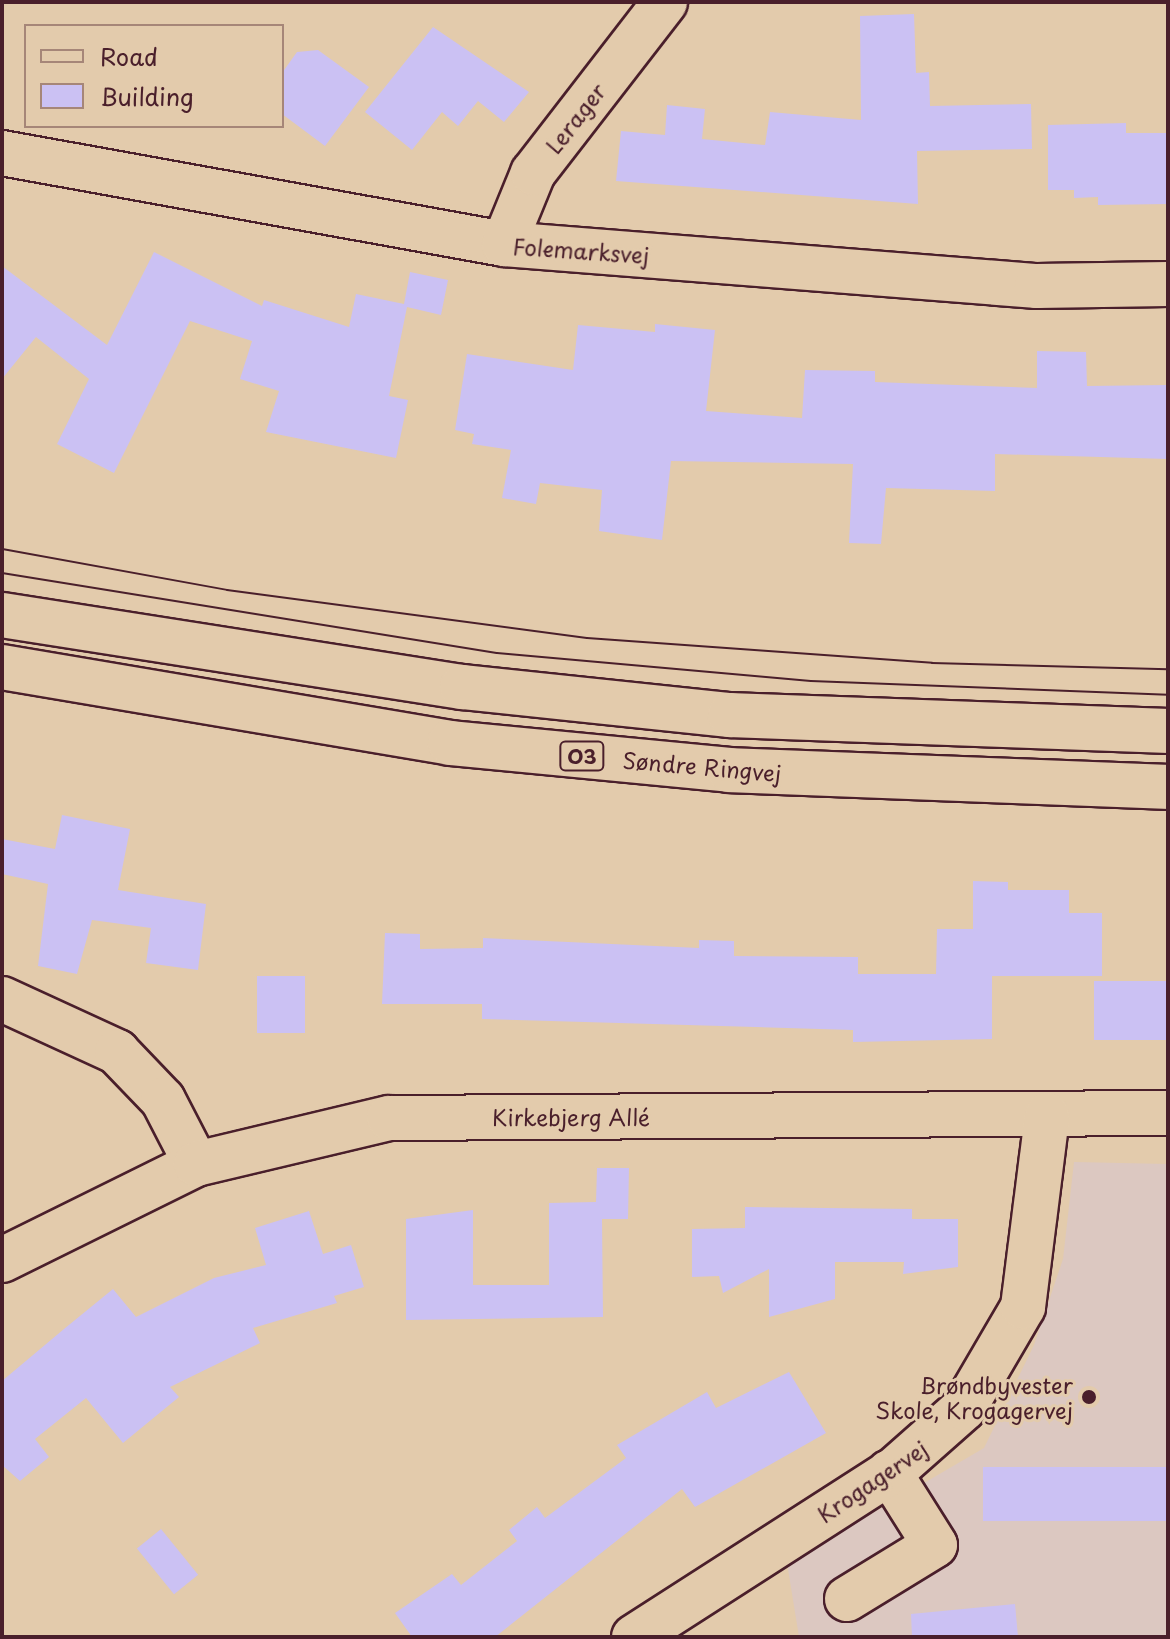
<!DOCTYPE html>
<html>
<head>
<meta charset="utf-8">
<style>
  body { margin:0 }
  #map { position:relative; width:1170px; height:1639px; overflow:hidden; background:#e3cbac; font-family:"Playpen Sans",sans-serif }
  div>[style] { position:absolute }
  .built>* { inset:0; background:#dcc8c1 }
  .building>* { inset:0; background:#cbc1f3; transform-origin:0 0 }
  .roads { filter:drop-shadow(2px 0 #4a1f2b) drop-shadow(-2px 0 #4a1f2b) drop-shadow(0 2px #4a1f2b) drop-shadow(0 -2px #4a1f2b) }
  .minor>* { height:44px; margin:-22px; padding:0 22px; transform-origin:22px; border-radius:22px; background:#e3cbac }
  .major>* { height:44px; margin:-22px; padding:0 22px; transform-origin:22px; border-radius:22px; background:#e3cbac }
  .tram>* { height:2px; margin:-1px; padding:0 1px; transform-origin:1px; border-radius:1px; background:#4a1f2b }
  .dots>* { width:22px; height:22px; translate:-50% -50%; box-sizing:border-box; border:4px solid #e3cbac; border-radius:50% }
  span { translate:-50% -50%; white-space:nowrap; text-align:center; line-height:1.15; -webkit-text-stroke:6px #e3cbac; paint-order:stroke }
  .shield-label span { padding:2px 6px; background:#e3cbac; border:2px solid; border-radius:6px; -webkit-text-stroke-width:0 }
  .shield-label { font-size:20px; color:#4a1f2b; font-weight:700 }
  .street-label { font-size:22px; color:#4a1f2b }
  .poi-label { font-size:22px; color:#4a1f2b }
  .right { translate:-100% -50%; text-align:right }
  .frame { position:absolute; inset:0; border:4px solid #4a1f2b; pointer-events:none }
  .legend { position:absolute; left:24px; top:24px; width:260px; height:104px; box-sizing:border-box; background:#e3cbac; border:2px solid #a68678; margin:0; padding:10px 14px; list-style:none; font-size:24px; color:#4a1f2b }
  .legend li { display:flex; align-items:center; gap:16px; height:40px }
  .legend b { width:40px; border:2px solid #a68678 }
</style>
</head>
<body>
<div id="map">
  <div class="built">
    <div style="clip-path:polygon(1074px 1162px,1168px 1164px,1168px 1637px,799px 1637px,787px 1563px,984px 1448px,1034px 1345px,1063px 1259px)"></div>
  </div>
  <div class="building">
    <div style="clip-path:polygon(914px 14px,916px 73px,929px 72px,930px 106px,1031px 104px,1032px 149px,917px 151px,918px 204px,616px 181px,621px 131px,665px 135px,667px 105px,705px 109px,702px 139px,765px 145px,770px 112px,861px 120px,860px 16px)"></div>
    <div style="clip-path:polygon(433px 27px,529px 92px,504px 122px,478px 101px,458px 126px,442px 112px,412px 150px,365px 112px)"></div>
    <div style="clip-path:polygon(318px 50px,369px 87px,325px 146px,282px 114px,282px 73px,297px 52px)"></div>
    <div style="clip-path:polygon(1126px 123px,1126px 133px,1168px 133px,1168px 204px,1098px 205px,1098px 197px,1074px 198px,1074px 190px,1048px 190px,1048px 125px)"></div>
    <div style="clip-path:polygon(154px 252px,262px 306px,264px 300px,349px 327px,356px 294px,404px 304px,410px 272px,448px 280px,441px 315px,407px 307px,389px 396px,408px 400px,396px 458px,266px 432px,279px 391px,240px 379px,252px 341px,190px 321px,114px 473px,57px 444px,89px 379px,36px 337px,2px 379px,2px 266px,107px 345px)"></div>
    <div style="clip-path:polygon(655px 324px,715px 330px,706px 411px,802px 418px,805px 370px,875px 371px,875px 382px,1037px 388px,1037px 351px,1086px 352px,1087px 386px,1168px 385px,1168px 459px,995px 454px,995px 491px,886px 488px,881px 544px,849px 543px,853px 464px,671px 461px,662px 540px,599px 531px,602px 490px,540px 483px,536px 504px,502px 498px,511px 450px,472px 444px,474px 434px,455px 430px,467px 354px,573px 370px,578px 325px,655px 332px)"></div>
    <div style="clip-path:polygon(62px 815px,130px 829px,118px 890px,206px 904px,198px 970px,146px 963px,151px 928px,92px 920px,77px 974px,38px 966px,48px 884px,2px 874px,2px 839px,55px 849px)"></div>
    <div style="clip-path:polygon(973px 881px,1008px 882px,1008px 890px,1069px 890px,1069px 913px,1102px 913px,1102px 976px,992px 976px,992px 1039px,853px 1042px,853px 1030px,482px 1019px,482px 1004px,382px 1004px,385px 933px,420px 934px,420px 949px,483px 948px,483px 938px,699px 948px,699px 940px,734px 941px,734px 956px,858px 957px,858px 974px,936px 974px,937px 929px,973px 929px)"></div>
    <div style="left:257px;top:976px;width:48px;height:57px"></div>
    <div style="left:1094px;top:981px;width:74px;height:59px"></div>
    <div style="clip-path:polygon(597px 1168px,629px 1168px,628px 1219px,602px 1219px,603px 1317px,406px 1320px,406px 1219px,473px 1210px,473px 1285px,549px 1285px,549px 1203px,596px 1202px)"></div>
    <div style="clip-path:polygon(745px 1207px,912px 1209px,912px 1219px,958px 1219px,958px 1267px,903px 1274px,904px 1262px,835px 1262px,835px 1299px,769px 1317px,769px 1269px,723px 1293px,719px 1276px,692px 1277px,692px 1229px,745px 1228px)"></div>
    <div style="clip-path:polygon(309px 1211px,323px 1254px,351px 1245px,364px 1287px,334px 1296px,337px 1303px,253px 1328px,260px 1343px,170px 1387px,179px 1397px,123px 1443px,86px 1398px,35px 1439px,49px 1457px,20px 1481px,2px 1465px,2px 1381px,64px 1329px,113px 1289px,136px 1317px,214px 1278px,266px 1265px,255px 1228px)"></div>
    <div style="clip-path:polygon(789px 1372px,826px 1433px,695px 1507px,682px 1489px,495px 1637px,412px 1637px,395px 1613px,452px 1574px,461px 1585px,517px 1541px,509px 1530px,537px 1507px,545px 1518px,626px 1458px,617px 1445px,707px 1392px,716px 1408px)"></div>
    <div style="left:1168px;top:1467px;width:54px;height:185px;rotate:90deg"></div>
    <div style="left:161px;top:1529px;width:59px;height:31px;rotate:51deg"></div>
    <div style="clip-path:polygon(1015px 1604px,1018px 1637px,912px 1637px,911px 1614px)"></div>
  </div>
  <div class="roads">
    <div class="minor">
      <div style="left:2px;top:153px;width:510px;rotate:10.27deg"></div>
      <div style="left:504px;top:244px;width:535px;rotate:4.51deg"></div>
      <div style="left:1037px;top:286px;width:131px;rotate:-0.9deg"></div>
      <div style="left:504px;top:244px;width:77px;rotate:-67.8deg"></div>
      <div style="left:533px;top:173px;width:216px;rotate:-52.3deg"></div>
      <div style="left:2px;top:999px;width:127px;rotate:24.7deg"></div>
      <div style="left:117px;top:1052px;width:66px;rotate:46.2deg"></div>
      <div style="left:163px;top:1100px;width:72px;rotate:62.7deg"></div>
      <div style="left:2px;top:1260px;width:216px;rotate:-26.3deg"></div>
      <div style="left:196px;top:1164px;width:198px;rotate:-13.4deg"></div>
      <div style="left:389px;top:1118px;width:779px;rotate:-0.37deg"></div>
      <div style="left:847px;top:1599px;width:103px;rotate:-31.5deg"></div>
      <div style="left:935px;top:1545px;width:86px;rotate:-122.2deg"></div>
      <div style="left:634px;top:1637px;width:309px;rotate:-32.7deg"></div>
      <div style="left:894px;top:1470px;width:94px;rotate:-41.5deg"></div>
      <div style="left:964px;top:1408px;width:117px;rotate:-59.7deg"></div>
      <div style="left:1023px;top:1307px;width:193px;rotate:-82.8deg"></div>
    </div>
    <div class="major">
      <div style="left:2px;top:615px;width:466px;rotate:8.9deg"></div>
      <div style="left:462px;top:687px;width:269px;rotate:6deg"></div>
      <div style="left:730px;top:715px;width:438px;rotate:2.1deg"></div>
      <div style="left:2px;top:667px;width:454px;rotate:9.6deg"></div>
      <div style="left:450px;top:743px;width:280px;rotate:5.5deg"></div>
      <div style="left:729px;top:770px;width:439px;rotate:2.2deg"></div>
    </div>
  </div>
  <div class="tram">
    <div style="left:2px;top:549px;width:229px;rotate:10.3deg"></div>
    <div style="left:227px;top:590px;width:363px;rotate:7.6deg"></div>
    <div style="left:587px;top:638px;width:346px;rotate:4.1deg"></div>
    <div style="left:932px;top:663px;width:236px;rotate:1.5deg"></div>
    <div style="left:2px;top:573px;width:501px;rotate:9.18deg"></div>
    <div style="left:497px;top:653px;width:315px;rotate:5.1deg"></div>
    <div style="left:811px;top:681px;width:357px;rotate:2.2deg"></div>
  </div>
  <div class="dots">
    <div style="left:1089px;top:1397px;background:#4a1f2b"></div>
  </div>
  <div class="shield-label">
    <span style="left:582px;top:756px">O3</span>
  </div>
  <div class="street-label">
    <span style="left:575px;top:118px;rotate:-52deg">Lerager</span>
    <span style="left:581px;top:250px;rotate:4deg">Folemarksvej</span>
    <span style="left:702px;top:766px;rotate:5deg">Søndre Ringvej</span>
    <span style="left:571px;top:1117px">Kirkebjerg Allé</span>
    <span style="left:872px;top:1481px;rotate:-34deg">Krogagervej</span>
  </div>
  <div class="poi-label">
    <span class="right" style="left:1073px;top:1397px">Brøndbyvester<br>Skole, Krogagervej</span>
  </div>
  <div class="frame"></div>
  <ul class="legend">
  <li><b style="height:10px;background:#e3cbac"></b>Road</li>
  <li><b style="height:22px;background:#cbc1f3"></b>Building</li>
  </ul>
</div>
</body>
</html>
